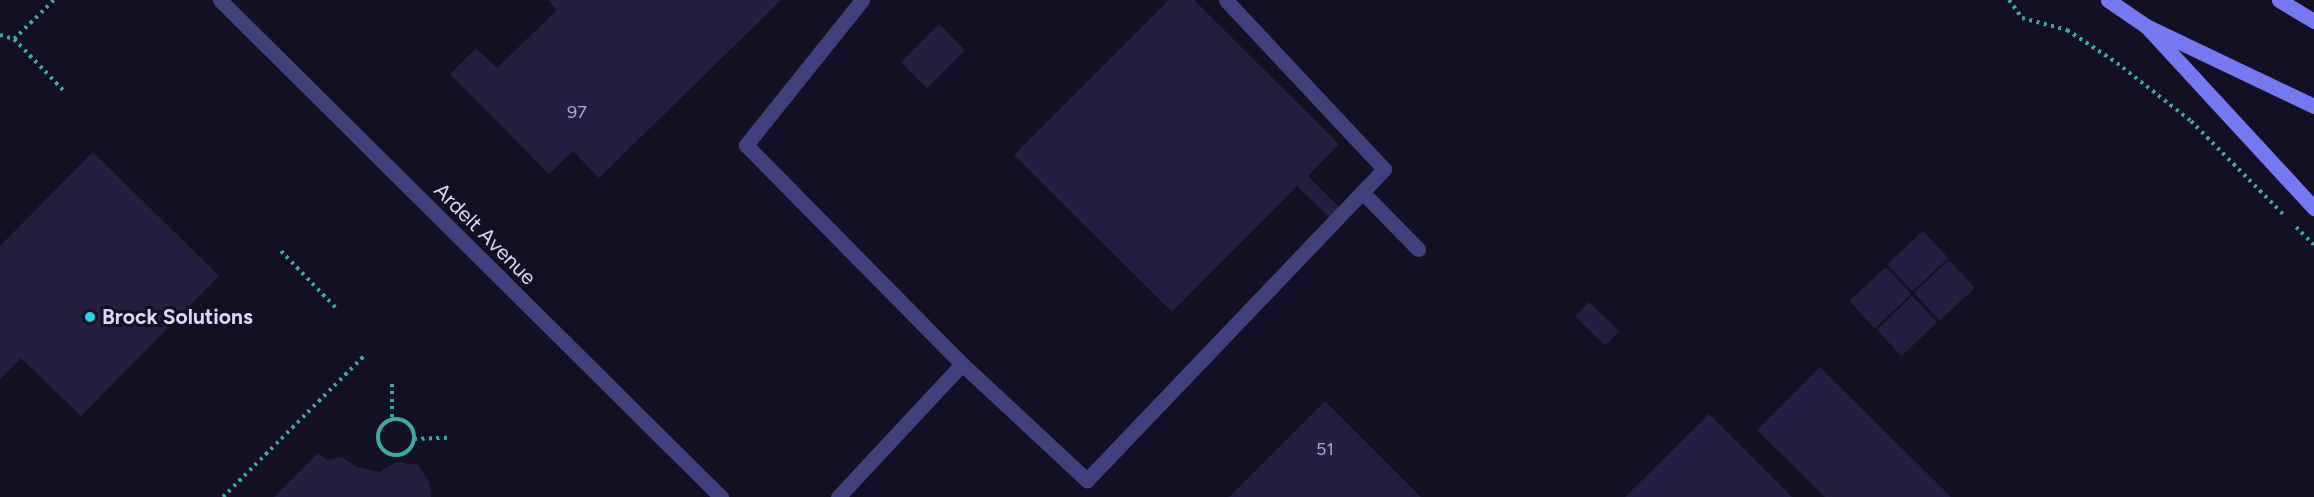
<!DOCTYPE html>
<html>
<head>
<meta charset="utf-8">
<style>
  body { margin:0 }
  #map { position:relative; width:2314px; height:497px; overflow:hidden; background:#131023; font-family:Figtree,sans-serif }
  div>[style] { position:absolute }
  .building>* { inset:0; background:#241e42; transform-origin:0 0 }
  .path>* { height:4px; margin-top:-2px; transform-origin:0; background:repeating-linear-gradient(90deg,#3baaa0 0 3px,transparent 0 7.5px) }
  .path>.ring { margin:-2px; padding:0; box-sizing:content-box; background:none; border:4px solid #3baaa0; border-radius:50% }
  .service>* { height:15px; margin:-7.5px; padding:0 7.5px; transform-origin:7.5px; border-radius:7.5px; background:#40407d }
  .minor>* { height:15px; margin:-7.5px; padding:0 7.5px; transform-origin:7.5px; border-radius:7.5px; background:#40407d }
  .secondary>* { height:15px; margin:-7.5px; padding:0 7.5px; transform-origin:7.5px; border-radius:7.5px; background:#7678f2 }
  .dots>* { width:16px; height:16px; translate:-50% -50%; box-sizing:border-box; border:3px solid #131023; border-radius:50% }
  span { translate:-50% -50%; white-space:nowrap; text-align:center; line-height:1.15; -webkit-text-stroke:6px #131023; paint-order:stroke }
  .number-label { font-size:18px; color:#aca8cd }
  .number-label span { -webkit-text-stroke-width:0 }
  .street-label { font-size:21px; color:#d9d6fb }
  .poi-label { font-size:21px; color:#d9d6fb; font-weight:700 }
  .left { translate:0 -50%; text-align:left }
</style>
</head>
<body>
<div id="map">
  <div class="building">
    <div style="clip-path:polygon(548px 0,781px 0,599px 178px,573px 151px,549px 174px,450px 74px,476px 48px,497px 68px,557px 10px)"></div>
    <div style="clip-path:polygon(1169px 0,1194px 0,1339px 144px,1308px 176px,1339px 207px,1329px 217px,1297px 186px,1172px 312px,1014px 155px)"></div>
    <div style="left:939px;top:24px;width:37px;height:54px;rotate:45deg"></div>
    <div style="clip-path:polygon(93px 152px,219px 276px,81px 416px,21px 358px,0 379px,0 246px)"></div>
    <div style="left:1923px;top:231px;width:37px;height:49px;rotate:47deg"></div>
    <div style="left:1949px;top:260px;width:38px;height:48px;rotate:47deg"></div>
    <div style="left:1886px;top:267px;width:37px;height:50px;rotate:47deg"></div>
    <div style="left:1912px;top:296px;width:36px;height:49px;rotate:46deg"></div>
    <div style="left:1589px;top:302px;width:42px;height:20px;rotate:44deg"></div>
    <div style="clip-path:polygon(1820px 367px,1951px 497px,1825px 497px,1757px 430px)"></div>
    <div style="clip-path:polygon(1325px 401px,1421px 497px,1229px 497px)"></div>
    <div style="clip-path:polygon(1709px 414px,1792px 497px,1625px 497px)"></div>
    <div style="clip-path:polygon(318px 453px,327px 460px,342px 457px,357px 467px,380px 472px,396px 462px,418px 465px,430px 483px,431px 497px,274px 497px)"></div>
  </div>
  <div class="path">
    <div style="left:2009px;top:0;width:22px;rotate:54deg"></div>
    <div style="left:2022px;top:18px;width:47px;rotate:14.9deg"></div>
    <div style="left:2067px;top:30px;width:60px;rotate:33.4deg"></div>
    <div style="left:2117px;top:63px;width:94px;rotate:38.1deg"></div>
    <div style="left:2191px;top:121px;width:132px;rotate:45.3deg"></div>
    <div style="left:0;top:35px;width:15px;rotate:16deg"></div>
    <div style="left:14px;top:39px;width:56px;rotate:-44.3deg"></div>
    <div style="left:14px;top:39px;width:75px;rotate:46.1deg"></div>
    <div style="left:2296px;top:227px;width:25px;rotate:45deg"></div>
    <div style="left:281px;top:251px;width:79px;rotate:46deg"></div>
    <div style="left:392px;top:384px;width:34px;rotate:90deg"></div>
    <div class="ring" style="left:378px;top:419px;width:32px;height:32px"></div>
    <div style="left:414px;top:439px;width:33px;rotate:-2deg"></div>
    <div style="left:223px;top:497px;width:199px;rotate:-45deg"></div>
  </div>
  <div class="service">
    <div style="left:862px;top:0;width:186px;rotate:128.7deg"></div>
    <div style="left:746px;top:145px;width:308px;rotate:45.4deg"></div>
    <div style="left:962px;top:364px;width:171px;rotate:42.9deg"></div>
    <div style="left:1087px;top:480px;width:430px;rotate:-46.3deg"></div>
    <div style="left:1384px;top:169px;width:231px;rotate:-133.1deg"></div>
    <div style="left:1362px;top:192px;width:80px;rotate:45.5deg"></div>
    <div style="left:838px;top:497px;width:182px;rotate:-47deg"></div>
  </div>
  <div class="minor">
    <div style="left:220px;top:0;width:706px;rotate:44.77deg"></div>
  </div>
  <div class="secondary">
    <div style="left:2108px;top:0;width:46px;rotate:34.4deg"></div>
    <div style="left:2146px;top:26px;width:186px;rotate:25.5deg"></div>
    <div style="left:2279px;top:0;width:41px;rotate:31deg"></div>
    <div style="left:2146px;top:26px;width:248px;rotate:47.3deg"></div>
  </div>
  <div class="dots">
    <div style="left:90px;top:317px;background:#17d9e7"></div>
  </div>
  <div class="number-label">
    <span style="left:577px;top:112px">97</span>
    <span style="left:1325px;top:449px">51</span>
  </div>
  <div class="street-label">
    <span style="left:485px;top:234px;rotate:45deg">Ardelt Avenue</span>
  </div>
  <div class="poi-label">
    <span class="left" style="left:102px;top:317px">Brock Solutions</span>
  </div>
</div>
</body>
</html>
